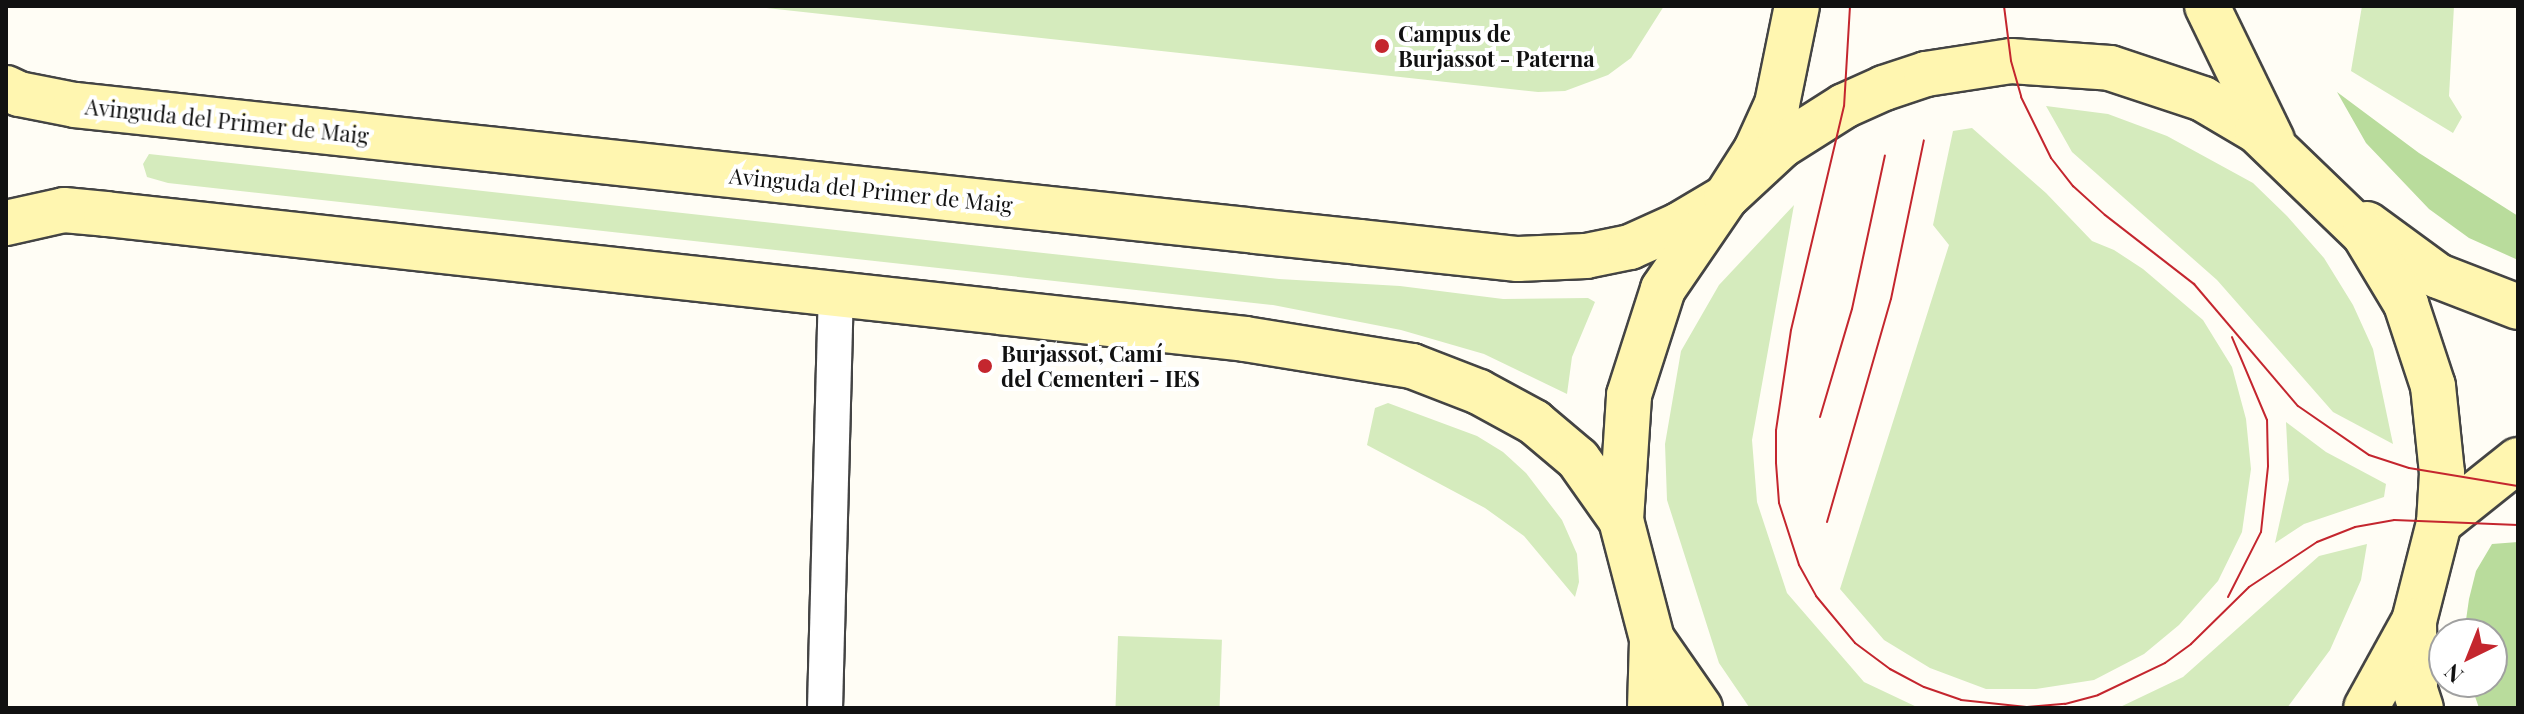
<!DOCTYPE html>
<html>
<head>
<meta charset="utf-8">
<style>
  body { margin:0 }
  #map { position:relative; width:2524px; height:714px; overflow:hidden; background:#fffdf5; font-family:"Playfair Display",serif }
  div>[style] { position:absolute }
  .green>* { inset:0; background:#d5ebbd; transform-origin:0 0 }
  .forest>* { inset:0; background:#b9dc9c }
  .roads { filter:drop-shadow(2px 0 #444) drop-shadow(-2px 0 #444) drop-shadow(0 2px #444) drop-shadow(0 -2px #444) }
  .lane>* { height:34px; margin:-17px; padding:0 17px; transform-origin:17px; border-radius:17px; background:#fff }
  .secondary>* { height:44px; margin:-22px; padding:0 22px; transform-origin:22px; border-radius:22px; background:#fff6b0 }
  .tram>* { height:2px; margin:-1px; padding:0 1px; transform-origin:1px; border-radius:1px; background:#c4262e }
  .dots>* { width:22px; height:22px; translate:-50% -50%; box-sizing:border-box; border:4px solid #fff; border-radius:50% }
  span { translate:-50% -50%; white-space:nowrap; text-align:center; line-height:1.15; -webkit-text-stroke:8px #fff; paint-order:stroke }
  .poi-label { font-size:22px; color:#111; font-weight:700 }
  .left { translate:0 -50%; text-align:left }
  .street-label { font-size:22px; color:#111 }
  .frame { position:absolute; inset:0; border:8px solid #111; pointer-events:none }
  .north { position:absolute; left:2428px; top:618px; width:80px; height:80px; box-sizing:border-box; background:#fff; border:2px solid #a0a0a0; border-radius:50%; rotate:223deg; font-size:22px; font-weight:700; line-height:32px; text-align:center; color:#111 }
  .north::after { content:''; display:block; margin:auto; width:28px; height:36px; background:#c4262e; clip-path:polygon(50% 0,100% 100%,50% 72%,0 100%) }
</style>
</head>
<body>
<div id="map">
  <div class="green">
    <div style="clip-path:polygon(748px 6px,1545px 8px,1664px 6px,1631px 58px,1608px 75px,1565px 91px,1538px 92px)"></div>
    <div style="clip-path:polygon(2362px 6px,2454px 6px,2449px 96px,2462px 117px,2453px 133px,2351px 71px)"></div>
    <div style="clip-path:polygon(2046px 106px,2108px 114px,2167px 136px,2253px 183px,2287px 216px,2324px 258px,2353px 305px,2373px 349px,2393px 444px,2333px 412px,2217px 280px,2072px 152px)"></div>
    <div style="clip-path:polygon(1972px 128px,2046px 193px,2092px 241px,2114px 250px,2143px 269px,2203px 320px,2232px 367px,2246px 419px,2251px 469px,2242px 532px,2218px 581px,2179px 625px,2144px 654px,2094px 680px,2036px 689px,1986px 689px,1930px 668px,1884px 640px,1840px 589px,1949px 245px,1933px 225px,1953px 131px)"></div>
    <div style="clip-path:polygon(149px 154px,1279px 279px,1400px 286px,1503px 299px,1588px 298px,1595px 302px,1572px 357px,1567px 394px,1484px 354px,1401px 330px,1273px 305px,168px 183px,147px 177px,143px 164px)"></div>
    <div style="clip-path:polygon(1794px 205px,1752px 440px,1757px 502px,1787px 593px,1864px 682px,1919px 708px,1749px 707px,1719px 663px,1667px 500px,1665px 444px,1681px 351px,1719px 285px)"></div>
    <div style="clip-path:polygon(1388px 403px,1477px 436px,1503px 452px,1526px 473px,1562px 520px,1577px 554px,1579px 582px,1575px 597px,1524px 536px,1485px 508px,1367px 445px,1375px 408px)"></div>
    <div style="clip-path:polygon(2286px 422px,2326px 452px,2386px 484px,2384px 497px,2304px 524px,2275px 543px,2289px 480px)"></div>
    <div style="clip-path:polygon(2367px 544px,2361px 580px,2330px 650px,2287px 708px,2118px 708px,2183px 677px,2319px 556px)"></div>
    <div style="left:1118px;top:636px;width:104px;height:72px;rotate:2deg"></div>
  </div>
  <div class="forest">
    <div style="clip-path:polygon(2337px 92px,2419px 153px,2518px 216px,2518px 260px,2469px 238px,2429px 209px,2366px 143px)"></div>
    <div style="clip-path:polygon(2518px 542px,2518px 708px,2479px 708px,2470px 682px,2492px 682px,2492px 634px,2464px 634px,2469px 599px,2476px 571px,2492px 544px)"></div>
  </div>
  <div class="roads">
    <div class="lane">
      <div style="left:825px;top:708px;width:413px;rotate:-88.5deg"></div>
    </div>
    <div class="secondary">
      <div style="left:2207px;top:6px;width:149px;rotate:64.1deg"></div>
      <div style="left:6px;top:88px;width:14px;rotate:25deg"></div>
      <div style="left:19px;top:94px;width:57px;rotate:11.1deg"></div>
      <div style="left:75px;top:105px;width:1291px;rotate:6.09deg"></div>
      <div style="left:1359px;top:242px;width:160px;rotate:6.1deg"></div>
      <div style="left:1518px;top:259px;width:68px;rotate:-2.5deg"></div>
      <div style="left:1586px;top:256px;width:45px;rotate:-11.6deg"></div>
      <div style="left:1630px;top:247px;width:54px;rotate:-24.2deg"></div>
      <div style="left:1679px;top:225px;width:55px;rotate:-30.8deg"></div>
      <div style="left:1726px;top:197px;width:56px;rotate:-57.4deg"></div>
      <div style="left:1756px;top:150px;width:51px;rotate:-65.5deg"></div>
      <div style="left:1777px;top:104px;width:100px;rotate:-78.5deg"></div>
      <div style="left:6px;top:223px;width:59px;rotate:-12.6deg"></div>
      <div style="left:64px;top:210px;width:42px;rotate:5.4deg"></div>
      <div style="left:106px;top:214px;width:1146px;rotate:6.26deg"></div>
      <div style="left:1245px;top:339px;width:169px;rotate:9.2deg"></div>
      <div style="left:1412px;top:366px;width:72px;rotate:21.2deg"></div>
      <div style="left:1479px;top:392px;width:63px;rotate:28.6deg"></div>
      <div style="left:1534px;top:422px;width:57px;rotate:40.1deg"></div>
      <div style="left:1578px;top:459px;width:75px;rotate:54.8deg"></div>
      <div style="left:2367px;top:224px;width:88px;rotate:36.2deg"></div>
      <div style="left:2438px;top:276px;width:86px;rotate:21.2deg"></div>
      <div style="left:2439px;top:523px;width:101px;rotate:-38.6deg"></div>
      <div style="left:2414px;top:623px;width:67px;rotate:89.1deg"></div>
      <div style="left:2415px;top:690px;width:19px;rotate:72deg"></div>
      <div style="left:1650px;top:708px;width:69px;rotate:-88.3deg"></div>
      <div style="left:1700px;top:708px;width:84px;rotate:-124.8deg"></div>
      <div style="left:1652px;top:639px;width:123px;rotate:-104.6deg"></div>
      <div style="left:1621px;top:520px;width:125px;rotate:-86.3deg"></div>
      <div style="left:1629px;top:395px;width:111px;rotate:-72.2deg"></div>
      <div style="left:1663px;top:289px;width:112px;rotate:-55.6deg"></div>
      <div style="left:1726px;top:197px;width:75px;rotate:-42.8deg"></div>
      <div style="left:1781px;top:146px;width:75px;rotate:-32.4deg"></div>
      <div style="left:1844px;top:106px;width:44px;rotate:-24.2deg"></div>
      <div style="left:1884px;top:88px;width:44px;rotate:-18.4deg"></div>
      <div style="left:1926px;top:74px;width:86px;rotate:-8.7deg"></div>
      <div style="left:2011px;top:61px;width:99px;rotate:4deg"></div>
      <div style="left:2110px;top:68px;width:98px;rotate:18.4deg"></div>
      <div style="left:2203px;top:99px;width:63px;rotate:30.7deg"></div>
      <div style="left:2257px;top:131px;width:149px;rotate:43.9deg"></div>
      <div style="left:2364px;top:234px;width:82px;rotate:59deg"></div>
      <div style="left:2406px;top:304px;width:86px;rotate:71.8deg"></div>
      <div style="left:2433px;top:386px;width:87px;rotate:84.1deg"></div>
      <div style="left:2442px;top:473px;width:50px;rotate:93.4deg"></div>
      <div style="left:2439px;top:523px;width:101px;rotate:104.3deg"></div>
      <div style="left:2414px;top:621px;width:99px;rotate:118.9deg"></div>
    </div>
  </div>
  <div class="tram">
    <div style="left:1850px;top:6px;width:100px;rotate:93.4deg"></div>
    <div style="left:1844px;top:106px;width:230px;rotate:103.3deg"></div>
    <div style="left:1791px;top:330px;width:101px;rotate:98.5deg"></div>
    <div style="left:1776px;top:430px;width:33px;rotate:90deg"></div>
    <div style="left:1776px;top:463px;width:40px;rotate:85.7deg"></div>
    <div style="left:1779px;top:503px;width:65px;rotate:72.1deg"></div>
    <div style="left:1799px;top:565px;width:35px;rotate:61deg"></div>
    <div style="left:1816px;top:596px;width:61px;rotate:50.3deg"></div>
    <div style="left:1855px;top:643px;width:44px;rotate:36.6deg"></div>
    <div style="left:1890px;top:669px;width:38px;rotate:28deg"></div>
    <div style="left:1924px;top:687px;width:39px;rotate:19deg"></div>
    <div style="left:1961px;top:700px;width:66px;rotate:6.1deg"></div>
    <div style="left:2027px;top:707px;width:38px;rotate:-5deg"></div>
    <div style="left:2065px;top:704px;width:34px;rotate:-15deg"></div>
    <div style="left:2098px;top:695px;width:74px;rotate:-25.5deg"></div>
    <div style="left:2165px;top:663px;width:32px;rotate:-36deg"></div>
    <div style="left:2191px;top:644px;width:81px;rotate:-44.5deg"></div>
    <div style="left:2249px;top:587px;width:82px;rotate:-33.5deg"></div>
    <div style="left:2317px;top:542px;width:41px;rotate:-21.5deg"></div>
    <div style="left:2355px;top:527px;width:40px;rotate:-10deg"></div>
    <div style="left:2394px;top:520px;width:124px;rotate:2.3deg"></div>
    <div style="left:2004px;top:6px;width:55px;rotate:82.7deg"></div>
    <div style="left:2011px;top:61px;width:37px;rotate:74deg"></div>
    <div style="left:2021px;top:97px;width:68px;rotate:63.8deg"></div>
    <div style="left:2051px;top:158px;width:36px;rotate:52deg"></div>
    <div style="left:2073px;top:186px;width:43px;rotate:42.2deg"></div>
    <div style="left:2105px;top:215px;width:113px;rotate:37.8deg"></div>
    <div style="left:2194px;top:284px;width:160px;rotate:49.6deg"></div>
    <div style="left:2298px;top:406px;width:86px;rotate:34.6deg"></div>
    <div style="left:2369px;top:455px;width:42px;rotate:18deg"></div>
    <div style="left:2409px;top:468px;width:110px;rotate:9.4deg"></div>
    <div style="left:1820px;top:417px;width:113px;rotate:-73.5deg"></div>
    <div style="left:1852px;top:309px;width:157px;rotate:-77.9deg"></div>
    <div style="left:1827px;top:522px;width:232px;rotate:-74deg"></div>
    <div style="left:1891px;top:299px;width:162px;rotate:-78.3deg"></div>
    <div style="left:2228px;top:597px;width:73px;rotate:-63.1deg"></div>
    <div style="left:2261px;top:532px;width:66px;rotate:-83.9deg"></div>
    <div style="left:2268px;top:466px;width:46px;rotate:-91.2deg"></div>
    <div style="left:2267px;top:420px;width:90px;rotate:-112.9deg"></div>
  </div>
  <div class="dots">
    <div style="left:1382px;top:46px;background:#c4262e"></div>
    <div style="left:985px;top:366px;background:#c4262e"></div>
  </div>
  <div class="poi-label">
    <span class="left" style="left:1398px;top:46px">Campus de<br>Burjassot - Paterna</span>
    <span class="left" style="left:1001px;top:366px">Burjassot, Camí<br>del Cementeri - IES</span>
  </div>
  <div class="street-label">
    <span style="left:227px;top:121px;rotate:6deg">Avinguda del Primer de Maig</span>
    <span style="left:871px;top:190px;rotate:6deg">Avinguda del Primer de Maig</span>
  </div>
  <div class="frame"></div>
  <div class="north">N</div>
</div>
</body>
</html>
